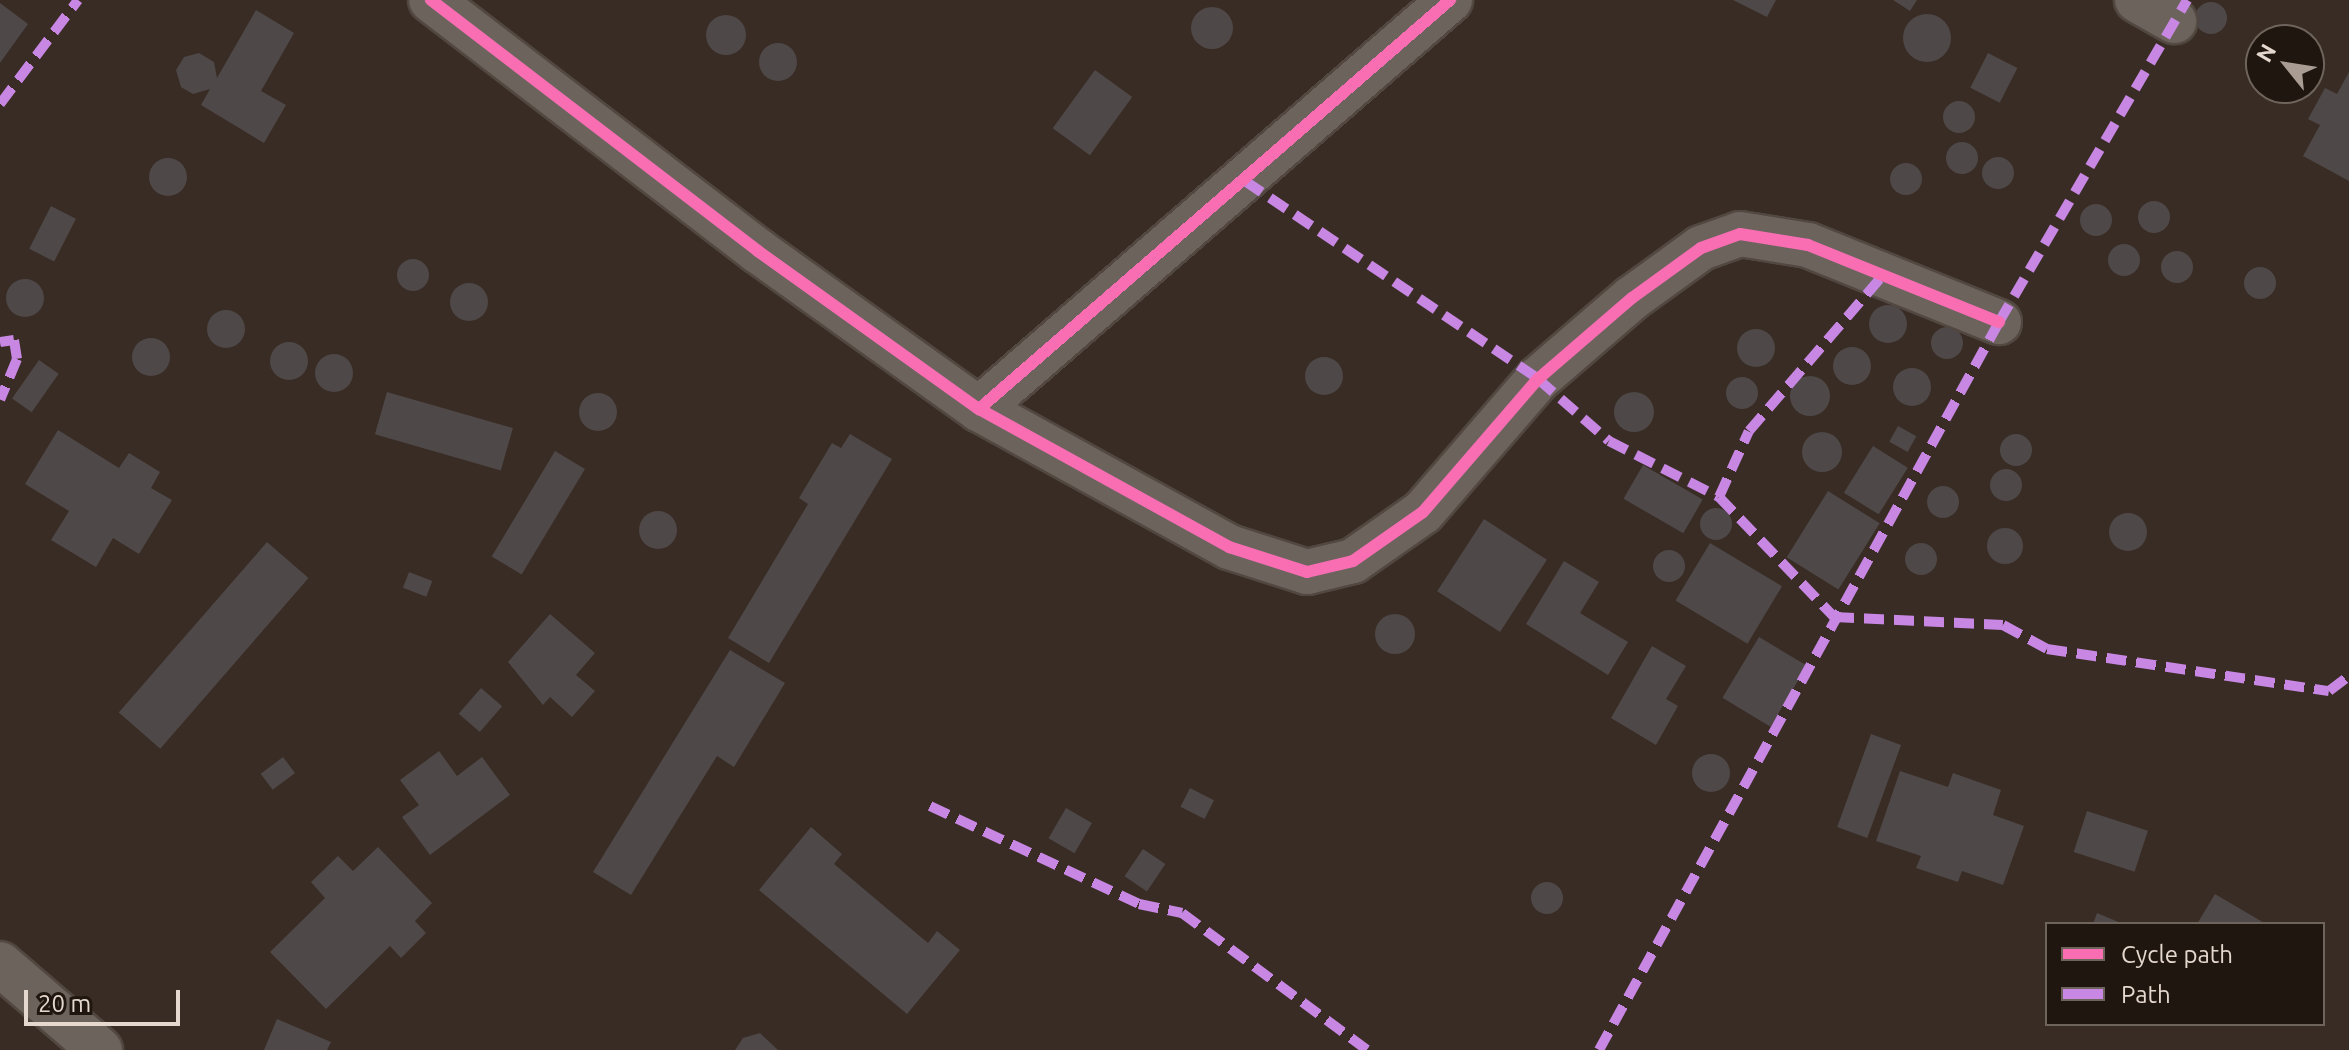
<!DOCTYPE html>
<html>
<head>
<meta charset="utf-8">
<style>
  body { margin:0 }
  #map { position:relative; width:2349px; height:1050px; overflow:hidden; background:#382c24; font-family:Ubuntu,sans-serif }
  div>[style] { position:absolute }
  .building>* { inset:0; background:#4f4848; transform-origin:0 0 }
  .round { border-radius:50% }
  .roads { filter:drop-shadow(2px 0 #524841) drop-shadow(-2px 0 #524841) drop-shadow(0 2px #524841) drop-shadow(0 -2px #524841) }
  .minor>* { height:44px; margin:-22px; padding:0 22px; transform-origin:22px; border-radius:22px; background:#6c635d }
  .quiet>* { height:10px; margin-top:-5px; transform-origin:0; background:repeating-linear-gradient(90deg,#c787e3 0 20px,transparent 0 30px) }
  .cycleway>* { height:12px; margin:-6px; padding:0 6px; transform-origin:6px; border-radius:6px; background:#f96db3 }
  span { translate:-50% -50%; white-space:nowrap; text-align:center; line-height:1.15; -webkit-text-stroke:8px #1f1610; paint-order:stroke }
  .legend { position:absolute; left:2045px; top:922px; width:280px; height:104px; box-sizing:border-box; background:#1f1610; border:2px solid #6e645c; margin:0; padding:10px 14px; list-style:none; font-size:24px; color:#e5d8cf }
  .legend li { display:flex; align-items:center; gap:16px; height:40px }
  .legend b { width:40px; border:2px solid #6e645c }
  .north { position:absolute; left:2245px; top:24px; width:80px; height:80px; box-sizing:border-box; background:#1f1610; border:2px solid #6e645c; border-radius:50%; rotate:300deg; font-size:22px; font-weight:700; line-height:32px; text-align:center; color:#e5d8cf }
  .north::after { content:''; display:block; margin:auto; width:28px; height:36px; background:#a89c93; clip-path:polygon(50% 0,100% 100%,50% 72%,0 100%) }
  .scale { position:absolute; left:24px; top:990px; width:156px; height:36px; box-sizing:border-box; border:4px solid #e5d8cf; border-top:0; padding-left:10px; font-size:24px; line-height:28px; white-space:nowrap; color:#e5d8cf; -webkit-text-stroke:6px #1f1610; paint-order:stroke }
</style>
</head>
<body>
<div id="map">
  <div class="building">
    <div style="clip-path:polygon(1733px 0,1776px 0,1767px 17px)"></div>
    <div style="clip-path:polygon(1893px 0,1917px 0,1910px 11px)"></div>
    <div class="round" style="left:2195px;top:2px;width:32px;height:32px"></div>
    <div style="clip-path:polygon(0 3px,28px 24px,0 63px)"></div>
    <div class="round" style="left:1191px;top:7px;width:42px;height:42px"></div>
    <div style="clip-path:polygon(256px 10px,294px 33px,261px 91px,286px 105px,264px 143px,201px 105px,210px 89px,193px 94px,181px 87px,176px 70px,184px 57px,199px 53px,214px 62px,217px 78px)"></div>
    <div class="round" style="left:1903px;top:14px;width:48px;height:48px"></div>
    <div class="round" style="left:706px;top:15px;width:40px;height:40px"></div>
    <div class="round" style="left:759px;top:43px;width:38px;height:38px"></div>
    <div style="left:1988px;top:53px;width:33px;height:39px;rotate:27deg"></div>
    <div style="left:1095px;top:70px;width:46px;height:72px;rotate:36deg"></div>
    <div style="clip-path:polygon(2349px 72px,2349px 181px,2303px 156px,2320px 125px,2308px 119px,2325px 88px,2337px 94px)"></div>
    <div class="round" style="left:1943px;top:101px;width:32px;height:32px"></div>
    <div class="round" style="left:1946px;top:142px;width:32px;height:32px"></div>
    <div class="round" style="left:1982px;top:157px;width:32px;height:32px"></div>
    <div class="round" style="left:149px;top:158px;width:38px;height:38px"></div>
    <div class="round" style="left:1890px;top:163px;width:32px;height:32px"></div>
    <div class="round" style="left:2138px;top:201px;width:32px;height:32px"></div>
    <div class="round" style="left:2080px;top:204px;width:32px;height:32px"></div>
    <div style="left:51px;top:206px;width:28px;height:48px;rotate:27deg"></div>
    <div class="round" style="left:2108px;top:244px;width:32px;height:32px"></div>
    <div class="round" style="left:2161px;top:251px;width:32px;height:32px"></div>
    <div class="round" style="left:397px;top:259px;width:32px;height:32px"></div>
    <div class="round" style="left:2244px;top:267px;width:32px;height:32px"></div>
    <div class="round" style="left:6px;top:279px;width:38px;height:38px"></div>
    <div class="round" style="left:450px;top:283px;width:38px;height:38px"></div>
    <div class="round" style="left:1869px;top:305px;width:38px;height:38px"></div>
    <div class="round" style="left:207px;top:310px;width:38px;height:38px"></div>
    <div class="round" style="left:1931px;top:327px;width:32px;height:32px"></div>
    <div class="round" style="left:1737px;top:329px;width:38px;height:38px"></div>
    <div class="round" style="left:132px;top:338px;width:38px;height:38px"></div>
    <div class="round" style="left:270px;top:342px;width:38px;height:38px"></div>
    <div class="round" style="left:1833px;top:347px;width:38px;height:38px"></div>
    <div class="round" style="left:315px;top:354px;width:38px;height:38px"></div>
    <div class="round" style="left:1305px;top:357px;width:38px;height:38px"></div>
    <div style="left:39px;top:360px;width:24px;height:47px;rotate:35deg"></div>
    <div class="round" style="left:1893px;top:368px;width:38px;height:38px"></div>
    <div class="round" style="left:1790px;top:376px;width:40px;height:40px"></div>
    <div class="round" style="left:1726px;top:377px;width:32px;height:32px"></div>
    <div style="left:387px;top:392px;width:131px;height:44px;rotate:16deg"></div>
    <div class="round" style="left:1614px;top:392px;width:40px;height:40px"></div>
    <div class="round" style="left:579px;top:393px;width:38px;height:38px"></div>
    <div style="left:1898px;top:426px;width:21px;height:18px;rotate:29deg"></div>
    <div style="clip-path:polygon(58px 430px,119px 468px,129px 453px,160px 472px,151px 488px,172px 500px,139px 554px,113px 538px,96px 567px,51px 540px,69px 511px,25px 484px)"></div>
    <div class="round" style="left:1802px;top:432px;width:40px;height:40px"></div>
    <div style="clip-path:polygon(850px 434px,892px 459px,769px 663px,728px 638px,808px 504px,799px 498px,832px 443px,841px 448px)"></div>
    <div class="round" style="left:2000px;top:434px;width:32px;height:32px"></div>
    <div style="left:1873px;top:446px;width:41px;height:55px;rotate:32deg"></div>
    <div style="left:555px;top:451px;width:35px;height:123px;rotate:31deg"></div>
    <div style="left:1643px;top:465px;width:69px;height:39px;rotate:30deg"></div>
    <div class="round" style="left:1990px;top:469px;width:32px;height:32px"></div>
    <div class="round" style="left:1927px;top:486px;width:32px;height:32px"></div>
    <div style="left:1828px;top:491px;width:61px;height:78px;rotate:32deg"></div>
    <div class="round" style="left:1700px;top:508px;width:32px;height:32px"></div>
    <div class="round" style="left:639px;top:511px;width:38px;height:38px"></div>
    <div class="round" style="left:2109px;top:513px;width:38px;height:38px"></div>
    <div style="left:1484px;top:519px;width:75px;height:86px;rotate:33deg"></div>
    <div class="round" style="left:1987px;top:528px;width:36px;height:36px"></div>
    <div style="left:267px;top:542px;width:55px;height:226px;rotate:41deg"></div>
    <div style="left:1710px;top:543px;width:84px;height:67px;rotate:31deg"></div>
    <div class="round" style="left:1905px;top:543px;width:32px;height:32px"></div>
    <div class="round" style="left:1653px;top:550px;width:32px;height:32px"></div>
    <div style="clip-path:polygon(1564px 561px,1599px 582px,1580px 613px,1628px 642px,1608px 675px,1526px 624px)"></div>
    <div style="left:409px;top:572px;width:25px;height:17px;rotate:21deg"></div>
    <div style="clip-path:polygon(550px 614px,595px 653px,576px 675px,595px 691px,572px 717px,550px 697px,543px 705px,508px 662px)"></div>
    <div class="round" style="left:1375px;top:614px;width:40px;height:40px"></div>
    <div style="left:1759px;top:637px;width:56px;height:71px;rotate:31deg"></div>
    <div style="clip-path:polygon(1652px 646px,1686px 666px,1666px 699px,1678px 706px,1656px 745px,1611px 718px)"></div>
    <div style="clip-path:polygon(730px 650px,785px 683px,734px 767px,717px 756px,631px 895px,593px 872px)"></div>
    <div style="left:481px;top:688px;width:28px;height:34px;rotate:41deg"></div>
    <div style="left:1871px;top:734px;width:32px;height:99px;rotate:20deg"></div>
    <div style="clip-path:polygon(439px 751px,457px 776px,482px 757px,510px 795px,430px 855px,402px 817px,419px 805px,400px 780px)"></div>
    <div class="round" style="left:1692px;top:754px;width:38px;height:38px"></div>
    <div style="left:283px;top:757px;width:20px;height:28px;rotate:53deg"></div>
    <div style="clip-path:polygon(1900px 771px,1948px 787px,1953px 773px,2001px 790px,1993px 815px,2024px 826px,2003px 885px,1962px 871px,1958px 882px,1916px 868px,1921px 856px,1876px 841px)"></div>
    <div style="left:1190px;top:788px;width:27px;height:21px;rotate:27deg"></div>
    <div style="left:1066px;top:808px;width:30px;height:35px;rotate:30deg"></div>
    <div style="left:2087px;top:811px;width:64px;height:43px;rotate:18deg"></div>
    <div style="clip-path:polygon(811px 827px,842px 854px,834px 864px,928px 943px,937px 931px,960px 950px,907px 1014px,759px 890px)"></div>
    <div style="clip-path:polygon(378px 847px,432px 903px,415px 921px,426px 933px,401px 958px,390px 946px,326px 1009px,270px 952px,325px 898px,311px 882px,338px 856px,353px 871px)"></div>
    <div style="left:1143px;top:849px;width:27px;height:33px;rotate:34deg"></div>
    <div class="round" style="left:1531px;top:882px;width:32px;height:32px"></div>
    <div style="clip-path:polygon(2215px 894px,2266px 924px,2197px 924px)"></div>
    <div style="clip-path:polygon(2097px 913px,2123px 924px,2093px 924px)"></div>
    <div style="clip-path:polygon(277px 1019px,331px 1042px,327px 1050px,264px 1050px)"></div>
    <div style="clip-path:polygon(760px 1033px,778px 1050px,735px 1050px,743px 1038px)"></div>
  </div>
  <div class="roads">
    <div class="minor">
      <div style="left:431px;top:0;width:412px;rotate:37.5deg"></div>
      <div style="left:758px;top:251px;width:272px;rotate:35.6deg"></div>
      <div style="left:979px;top:409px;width:624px;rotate:-40.97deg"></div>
      <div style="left:2137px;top:0;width:43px;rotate:29.6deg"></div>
      <div style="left:979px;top:409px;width:286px;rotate:28.9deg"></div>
      <div style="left:1229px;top:547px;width:82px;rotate:17.8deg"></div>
      <div style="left:1307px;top:572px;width:47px;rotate:-13.4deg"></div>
      <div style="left:1353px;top:561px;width:85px;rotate:-35deg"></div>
      <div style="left:1423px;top:512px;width:176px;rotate:-49.2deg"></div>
      <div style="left:1538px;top:379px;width:124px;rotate:-40.8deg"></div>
      <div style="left:1632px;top:298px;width:85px;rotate:-35.9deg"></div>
      <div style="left:1701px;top:248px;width:41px;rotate:-19.7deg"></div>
      <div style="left:1740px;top:234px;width:69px;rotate:9.2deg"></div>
      <div style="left:1808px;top:245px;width:206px;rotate:22deg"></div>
      <div style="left:0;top:964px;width:132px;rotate:40.7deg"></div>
    </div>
  </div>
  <div class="quiet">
    <div style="left:0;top:104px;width:130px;rotate:-53.1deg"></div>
    <div style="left:1245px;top:181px;width:354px;rotate:34deg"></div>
    <div style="left:1538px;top:379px;width:94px;rotate:41.1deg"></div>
    <div style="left:1609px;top:441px;width:123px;rotate:27deg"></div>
    <div style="left:1719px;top:497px;width:166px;rotate:46.2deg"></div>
    <div style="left:1834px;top:617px;width:169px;rotate:2.7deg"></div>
    <div style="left:2003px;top:625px;width:50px;rotate:28.6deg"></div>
    <div style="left:2047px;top:649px;width:285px;rotate:8.5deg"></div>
    <div style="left:2329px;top:691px;width:25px;rotate:-37deg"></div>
    <div style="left:0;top:342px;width:14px;rotate:-8deg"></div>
    <div style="left:14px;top:340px;width:19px;rotate:81deg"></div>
    <div style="left:17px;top:359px;width:44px;rotate:112.5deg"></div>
    <div style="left:1719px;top:497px;width:72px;rotate:-65.6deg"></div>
    <div style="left:1749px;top:431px;width:206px;rotate:-49.3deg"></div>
    <div style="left:930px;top:806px;width:231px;rotate:25.1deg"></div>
    <div style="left:1139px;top:904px;width:44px;rotate:11.8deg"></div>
    <div style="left:1182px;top:913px;width:230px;rotate:36.5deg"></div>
    <div style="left:1599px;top:1050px;width:831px;rotate:-61.21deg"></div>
    <div style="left:1999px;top:322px;width:373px;rotate:-59.7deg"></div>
  </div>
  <div class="cycleway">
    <div style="left:431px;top:0;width:412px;rotate:37.5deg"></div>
    <div style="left:758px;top:251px;width:272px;rotate:35.6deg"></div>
    <div style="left:979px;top:409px;width:624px;rotate:-40.97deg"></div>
    <div style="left:979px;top:409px;width:286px;rotate:28.9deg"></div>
    <div style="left:1229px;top:547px;width:82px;rotate:17.8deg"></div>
    <div style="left:1307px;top:572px;width:47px;rotate:-13.4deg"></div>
    <div style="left:1353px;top:561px;width:85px;rotate:-35deg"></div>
    <div style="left:1423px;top:512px;width:176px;rotate:-49.2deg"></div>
    <div style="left:1538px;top:379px;width:124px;rotate:-40.8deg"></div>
    <div style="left:1632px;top:298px;width:85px;rotate:-35.9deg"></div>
    <div style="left:1701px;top:248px;width:41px;rotate:-19.7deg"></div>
    <div style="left:1740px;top:234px;width:69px;rotate:9.2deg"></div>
    <div style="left:1808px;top:245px;width:206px;rotate:22deg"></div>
  </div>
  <ul class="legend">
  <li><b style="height:10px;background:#f96db3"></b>Cycle path</li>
  <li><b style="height:10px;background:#c787e3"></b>Path</li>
  </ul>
  <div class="north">N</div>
  <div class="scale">20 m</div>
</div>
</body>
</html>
